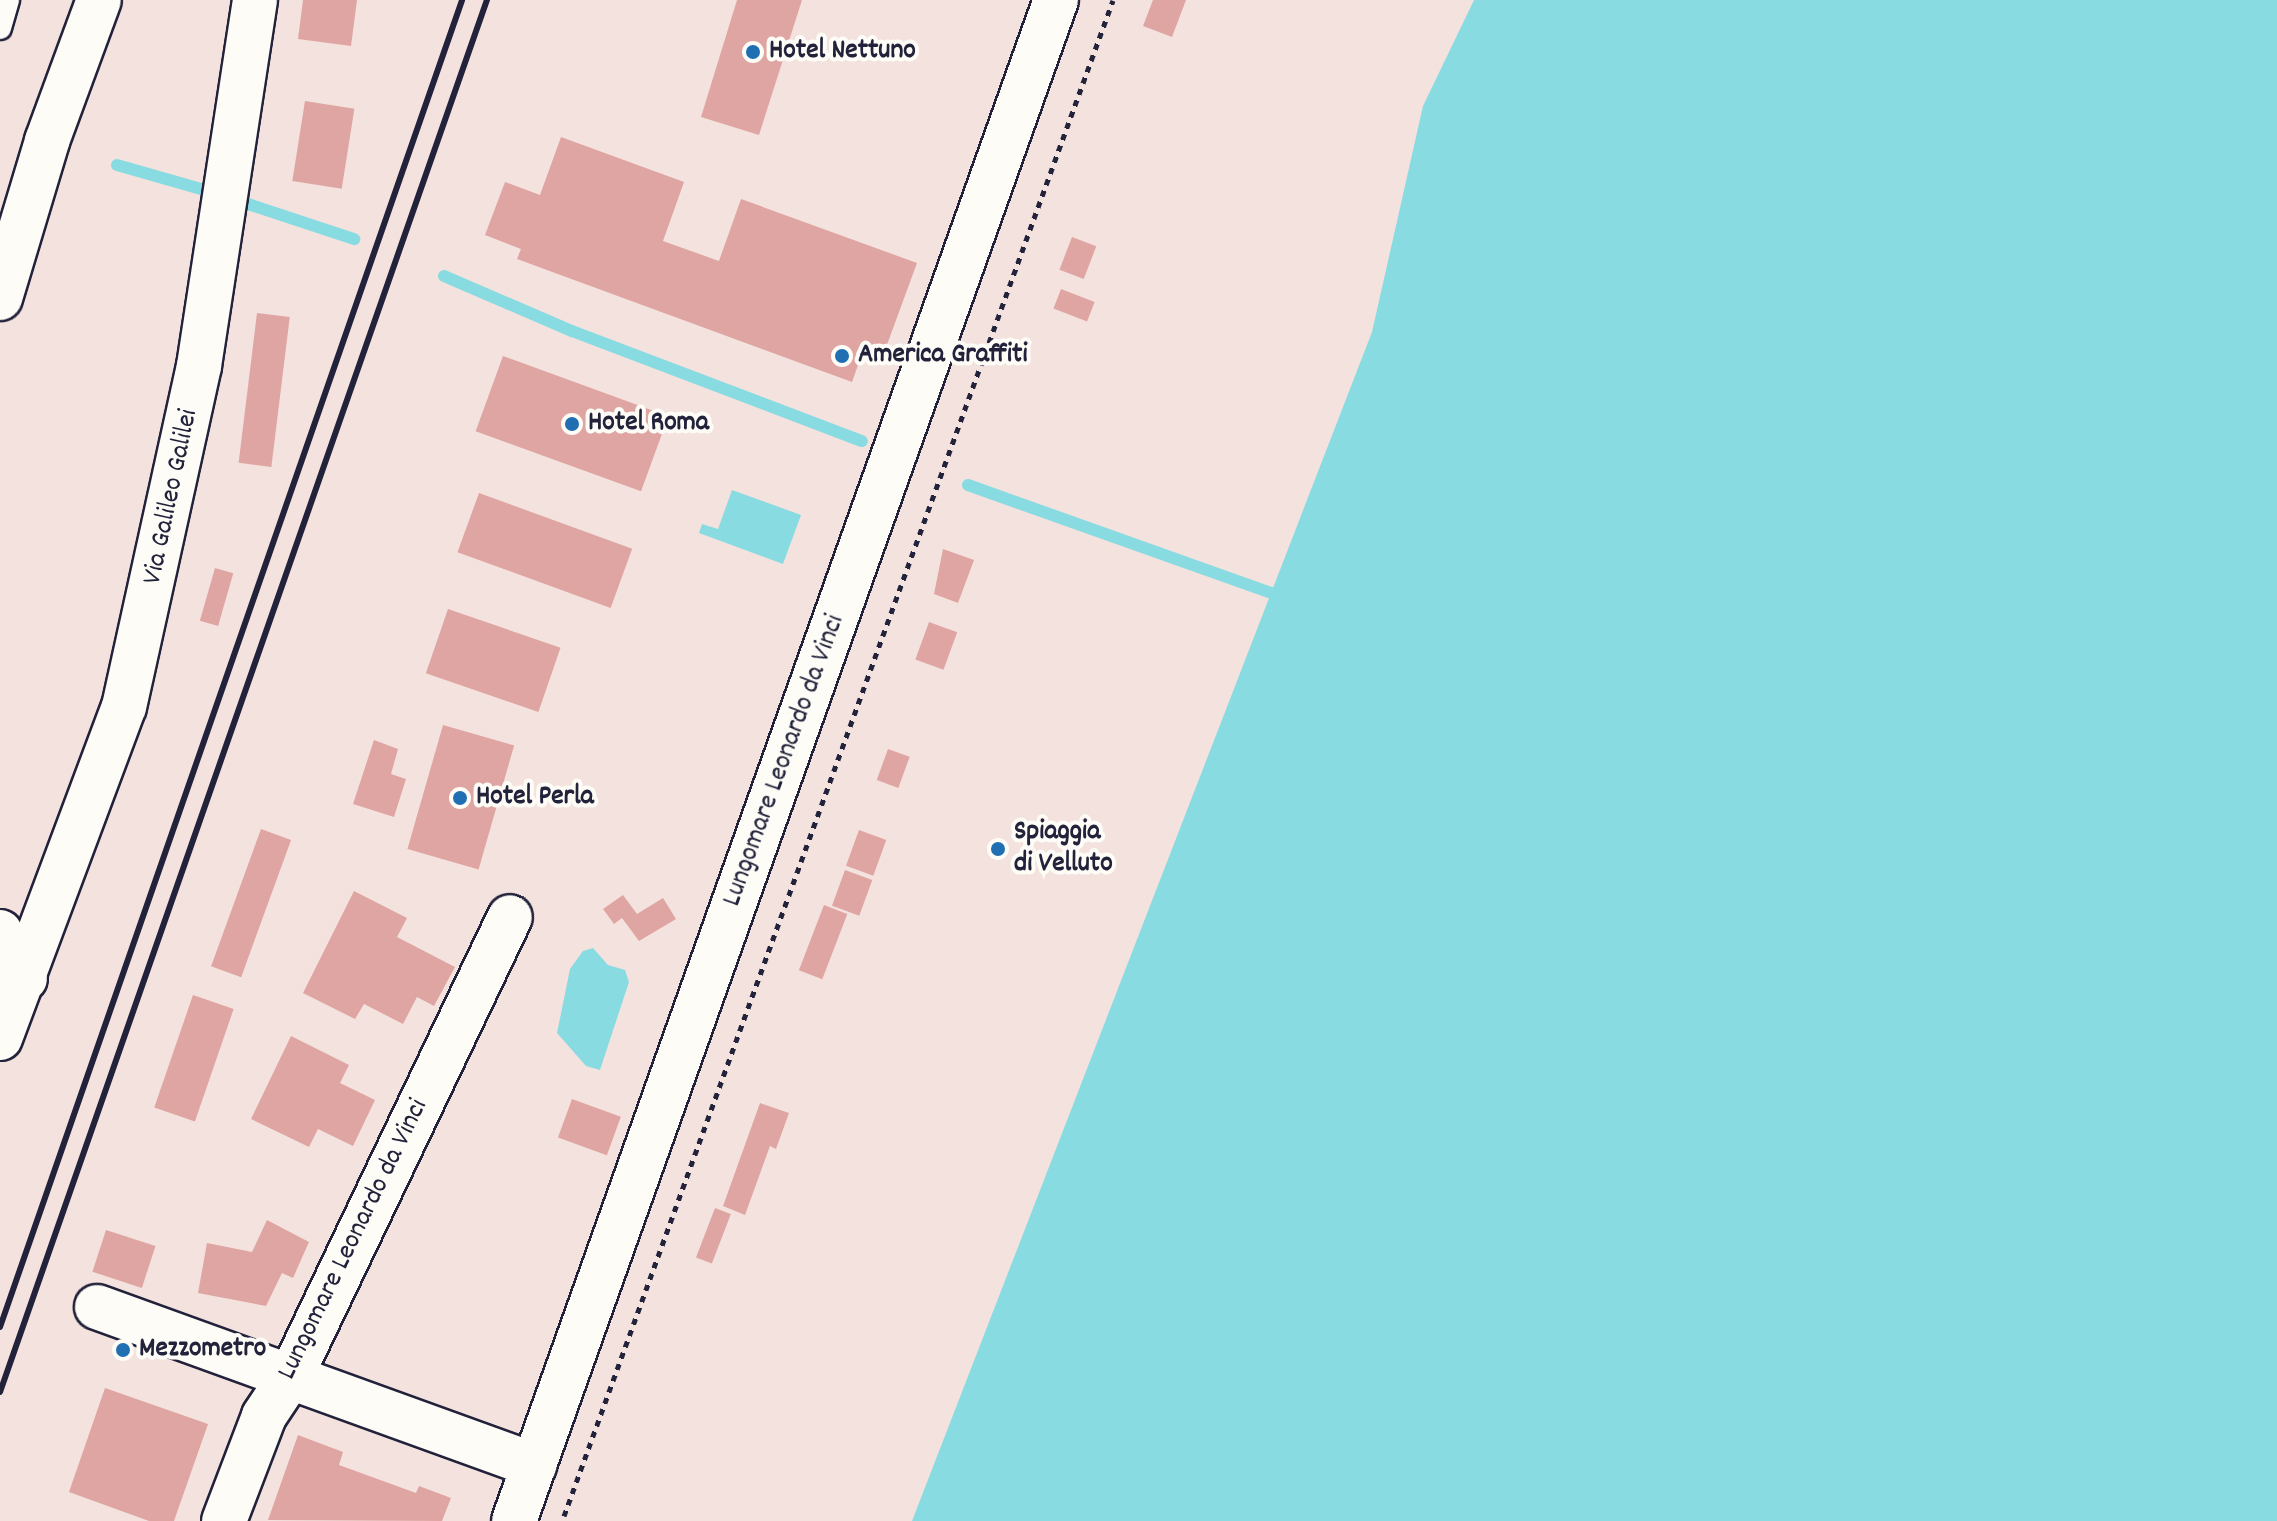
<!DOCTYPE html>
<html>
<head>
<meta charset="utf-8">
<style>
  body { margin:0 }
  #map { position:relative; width:2277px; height:1521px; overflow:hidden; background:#f4e2de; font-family:Dekko,sans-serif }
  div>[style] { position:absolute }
  .water>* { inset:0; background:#89dbe2 }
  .stream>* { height:12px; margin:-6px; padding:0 6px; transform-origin:6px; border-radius:6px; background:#89dbe2 }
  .building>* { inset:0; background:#dfa5a2; transform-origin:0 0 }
  .path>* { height:5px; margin-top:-2.5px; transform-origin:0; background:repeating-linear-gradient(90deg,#22223b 0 6px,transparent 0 12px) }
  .roads { filter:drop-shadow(2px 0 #22223b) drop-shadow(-2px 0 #22223b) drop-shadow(0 2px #22223b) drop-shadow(0 -2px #22223b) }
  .lane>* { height:22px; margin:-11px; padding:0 11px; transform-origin:11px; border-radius:11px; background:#fdfcf7 }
  .street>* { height:44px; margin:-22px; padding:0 22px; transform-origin:22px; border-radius:22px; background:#fdfcf7 }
  .secondary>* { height:44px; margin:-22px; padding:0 22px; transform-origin:22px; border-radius:22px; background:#fdfcf7 }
  .rail>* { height:6px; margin:-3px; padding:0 3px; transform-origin:3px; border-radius:3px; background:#22223b }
  .dots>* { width:22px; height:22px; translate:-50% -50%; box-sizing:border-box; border:4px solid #fdfcf7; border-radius:50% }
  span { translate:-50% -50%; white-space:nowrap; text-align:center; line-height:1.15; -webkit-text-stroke:8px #fdfcf7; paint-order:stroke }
  .poi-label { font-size:28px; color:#22223b; font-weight:700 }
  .left { translate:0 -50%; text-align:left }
  .street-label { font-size:28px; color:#22223b }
</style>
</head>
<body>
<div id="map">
  <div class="water">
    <div style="clip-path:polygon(1474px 0,2277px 0,2277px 1521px,912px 1521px,1372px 332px,1423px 106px)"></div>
    <div style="clip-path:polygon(732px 490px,801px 515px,783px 564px,699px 533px,702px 524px,718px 529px)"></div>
    <div style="clip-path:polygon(593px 948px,608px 965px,625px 970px,629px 982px,600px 1070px,586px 1066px,557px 1033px,570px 969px,583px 951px)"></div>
  </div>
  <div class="stream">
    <div style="left:117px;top:165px;width:91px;rotate:15.9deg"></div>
    <div style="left:248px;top:204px;width:112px;rotate:18.3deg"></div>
    <div style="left:444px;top:276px;width:139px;rotate:23.3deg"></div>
    <div style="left:572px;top:331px;width:310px;rotate:20.8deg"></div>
    <div style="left:968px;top:485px;width:337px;rotate:19.6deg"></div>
  </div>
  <div class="building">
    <div style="clip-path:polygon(303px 0,357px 0,351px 46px,298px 39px)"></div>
    <div style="clip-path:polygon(737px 0,802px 0,759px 135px,701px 117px)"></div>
    <div style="clip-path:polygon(1153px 0,1186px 0,1172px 37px,1143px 26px)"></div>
    <div style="left:305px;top:101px;width:50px;height:81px;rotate:9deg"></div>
    <div style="clip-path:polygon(561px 137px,684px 182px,663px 241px,719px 261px,741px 199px,917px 263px,881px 361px,862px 354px,852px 382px,517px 259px,521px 249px,485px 235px,505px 182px,540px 195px)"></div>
    <div style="left:1072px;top:237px;width:26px;height:35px;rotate:21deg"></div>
    <div style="left:1061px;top:289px;width:36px;height:21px;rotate:21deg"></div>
    <div style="left:257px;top:313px;width:33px;height:151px;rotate:7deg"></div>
    <div style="left:503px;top:356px;width:176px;height:80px;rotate:20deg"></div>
    <div style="left:479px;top:493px;width:163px;height:63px;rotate:20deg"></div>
    <div style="clip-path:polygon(943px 549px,974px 560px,958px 603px,934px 594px)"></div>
    <div style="left:215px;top:568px;width:19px;height:55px;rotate:16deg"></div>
    <div style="left:448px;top:609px;width:119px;height:68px;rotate:19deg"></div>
    <div style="left:929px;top:622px;width:30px;height:40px;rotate:20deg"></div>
    <div style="left:443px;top:725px;width:74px;height:129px;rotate:16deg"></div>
    <div style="clip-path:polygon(374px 740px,398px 749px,391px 774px,406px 779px,394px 817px,353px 804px)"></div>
    <div style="left:888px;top:749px;width:23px;height:33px;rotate:20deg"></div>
    <div style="left:261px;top:829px;width:32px;height:146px;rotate:20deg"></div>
    <div style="left:859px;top:830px;width:29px;height:38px;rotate:20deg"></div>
    <div style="left:845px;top:870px;width:29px;height:38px;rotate:20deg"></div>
    <div style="clip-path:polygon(354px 891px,407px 918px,397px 937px,455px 967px,434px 1006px,417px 997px,403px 1024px,364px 1004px,355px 1019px,303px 993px)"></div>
    <div style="clip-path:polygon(623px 895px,637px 914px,663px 898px,676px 919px,639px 941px,622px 918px,614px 924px,603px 909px)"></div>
    <div style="left:824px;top:905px;width:25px;height:70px;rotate:21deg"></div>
    <div style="left:193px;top:995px;width:43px;height:119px;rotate:19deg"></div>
    <div style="clip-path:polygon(291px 1036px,349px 1065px,340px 1083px,375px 1100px,353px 1146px,318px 1129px,309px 1147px,251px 1119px)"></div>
    <div style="left:572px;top:1099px;width:52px;height:41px;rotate:20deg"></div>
    <div style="clip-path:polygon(760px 1103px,789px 1113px,776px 1149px,770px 1146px,745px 1215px,723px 1206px)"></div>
    <div style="left:715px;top:1208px;width:17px;height:53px;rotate:21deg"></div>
    <div style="clip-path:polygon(267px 1220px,309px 1242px,293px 1278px,282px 1273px,266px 1306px,198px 1293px,207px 1243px,252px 1252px)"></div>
    <div style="left:106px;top:1230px;width:52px;height:44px;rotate:18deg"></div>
    <div style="clip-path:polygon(105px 1388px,208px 1424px,174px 1521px,149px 1521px,69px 1492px)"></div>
    <div style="clip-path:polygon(298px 1435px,343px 1452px,339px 1465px,416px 1493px,419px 1486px,451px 1498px,442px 1521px,268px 1520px)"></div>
  </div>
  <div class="path">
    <div style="left:564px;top:1516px;width:1612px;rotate:-70.09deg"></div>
  </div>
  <div class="roads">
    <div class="lane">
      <div style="left:0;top:28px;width:29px;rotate:-74deg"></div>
    </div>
    <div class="street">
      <div style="left:0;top:932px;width:53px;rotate:62deg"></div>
      <div style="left:0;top:1038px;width:353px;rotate:-69.5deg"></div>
      <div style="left:124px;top:707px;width:349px;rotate:-77.6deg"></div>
      <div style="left:199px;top:366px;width:370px;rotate:-81.3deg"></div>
      <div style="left:97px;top:1307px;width:465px;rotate:19.9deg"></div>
      <div style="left:224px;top:1521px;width:112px;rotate:-69.1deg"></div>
      <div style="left:264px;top:1416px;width:50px;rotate:-56.3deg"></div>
      <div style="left:292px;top:1374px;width:506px;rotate:-64.5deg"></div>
    </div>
    <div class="secondary">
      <div style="left:0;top:298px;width:164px;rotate:-73.3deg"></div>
      <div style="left:47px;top:141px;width:150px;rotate:-69.8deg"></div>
      <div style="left:514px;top:1521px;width:1615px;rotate:-70.39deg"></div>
    </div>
  </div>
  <div class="rail">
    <div style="left:0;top:1327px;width:1405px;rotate:-70.8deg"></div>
    <div style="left:0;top:1392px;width:1475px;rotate:-70.72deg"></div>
  </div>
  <div class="dots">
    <div style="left:753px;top:52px;background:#1f6fb2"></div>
    <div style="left:842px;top:356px;background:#1f6fb2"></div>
    <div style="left:572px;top:424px;background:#1f6fb2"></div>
    <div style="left:460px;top:798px;background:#1f6fb2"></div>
    <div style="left:998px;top:849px;background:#1f6fb2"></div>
    <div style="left:123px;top:1350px;background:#1f6fb2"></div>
  </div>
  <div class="poi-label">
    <span class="left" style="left:769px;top:52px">Hotel Nettuno</span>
    <span class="left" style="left:858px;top:356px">America Graffiti</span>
    <span class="left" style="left:588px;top:424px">Hotel Roma</span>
    <span class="left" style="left:476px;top:798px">Hotel Perla</span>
    <span class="left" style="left:1014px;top:849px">Spiaggia<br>di Velluto</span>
    <span class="left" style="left:139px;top:1350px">Mezzometro</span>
  </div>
  <div class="street-label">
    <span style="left:172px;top:497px;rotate:-78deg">Via Galileo Galilei</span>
    <span style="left:785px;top:761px;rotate:-70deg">Lungomare Leonardo da Vinci</span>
    <span style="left:354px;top:1240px;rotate:-64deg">Lungomare Leonardo da Vinci</span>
  </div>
</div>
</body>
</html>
